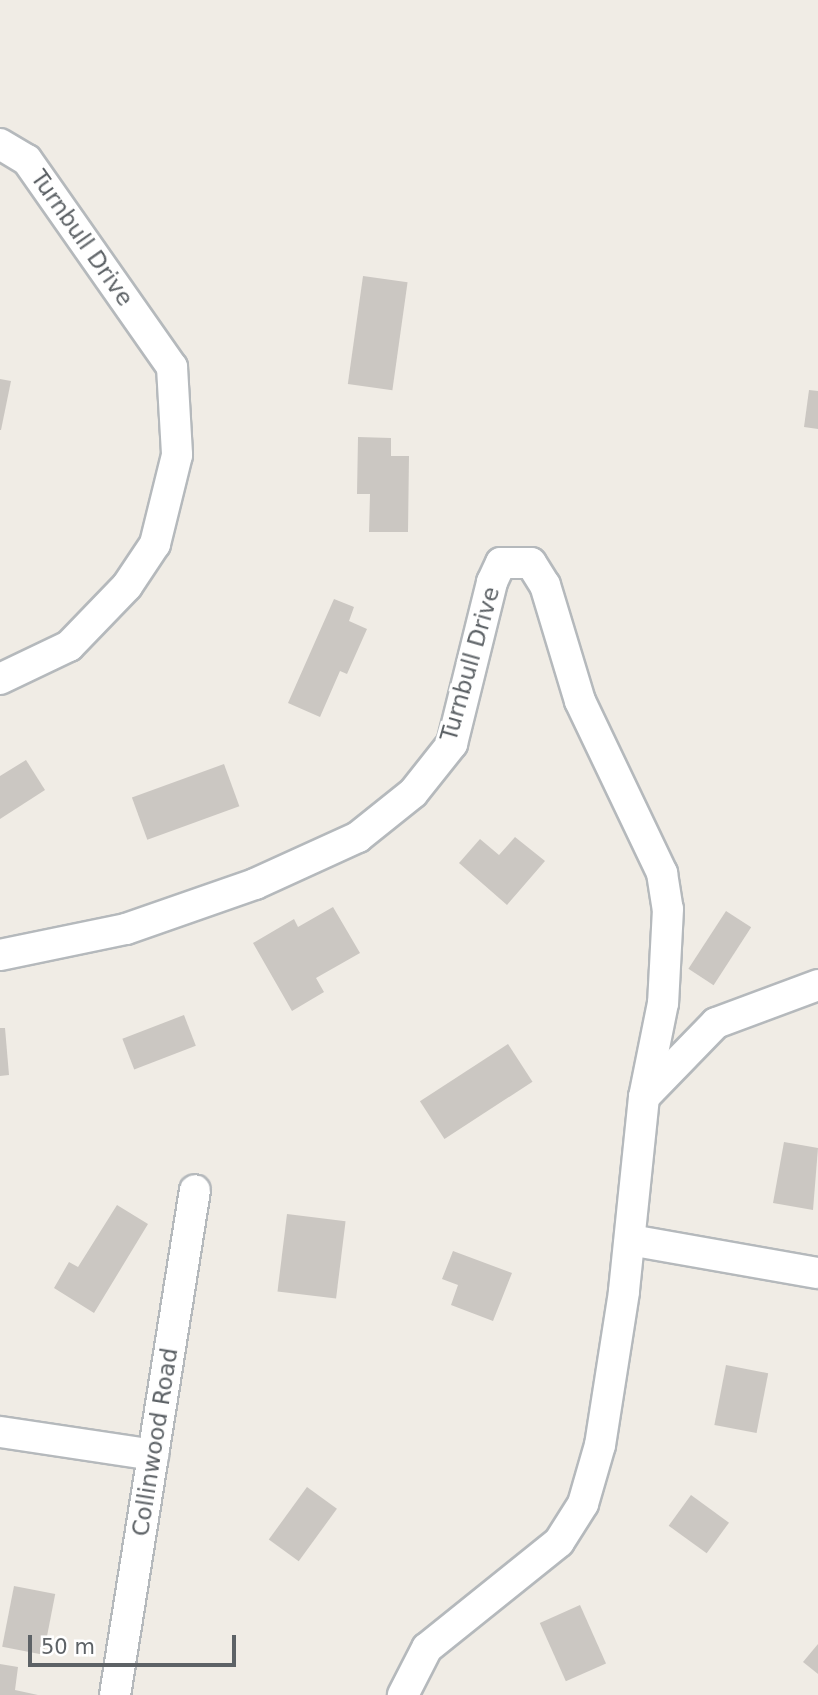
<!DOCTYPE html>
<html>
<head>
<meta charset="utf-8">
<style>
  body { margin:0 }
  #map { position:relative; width:818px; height:1695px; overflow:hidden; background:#f0ece5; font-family:"DejaVu Sans",sans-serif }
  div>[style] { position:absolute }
  .building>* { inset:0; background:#cbc7c2; transform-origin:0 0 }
  .roads { filter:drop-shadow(2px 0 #b5b9bc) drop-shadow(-2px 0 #b5b9bc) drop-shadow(0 2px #b5b9bc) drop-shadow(0 -2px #b5b9bc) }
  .minor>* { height:30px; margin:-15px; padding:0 15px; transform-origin:15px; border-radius:15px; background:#fff }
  span { translate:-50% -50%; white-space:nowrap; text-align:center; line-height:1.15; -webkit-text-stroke:6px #fff; paint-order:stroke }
  .street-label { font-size:23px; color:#5d6266 }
  .scale { position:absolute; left:28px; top:1635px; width:208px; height:32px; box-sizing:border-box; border:4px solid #5d6266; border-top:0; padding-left:9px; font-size:21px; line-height:24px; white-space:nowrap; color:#5d6266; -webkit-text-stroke:5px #fff; paint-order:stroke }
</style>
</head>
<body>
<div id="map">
  <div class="building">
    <div style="left:363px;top:276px;width:45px;height:109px;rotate:8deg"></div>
    <div style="clip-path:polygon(0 379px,11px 381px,1px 430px,0 430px)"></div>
    <div style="clip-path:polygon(809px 390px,818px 391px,818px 429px,804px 427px)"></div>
    <div style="clip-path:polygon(358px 437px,391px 438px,391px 456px,409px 456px,408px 532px,369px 532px,370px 494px,357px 494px)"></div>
    <div style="clip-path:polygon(334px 599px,354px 607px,349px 621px,367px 629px,347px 674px,340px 671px,320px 717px,288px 703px)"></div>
    <div style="clip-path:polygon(26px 760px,45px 790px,0 819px,0 776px)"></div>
    <div style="left:224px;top:764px;width:45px;height:98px;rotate:70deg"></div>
    <div style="clip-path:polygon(515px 837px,545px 861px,507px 905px,459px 863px,480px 839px,499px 855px)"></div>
    <div style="clip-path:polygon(333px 907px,360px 953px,316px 978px,324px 992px,292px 1011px,253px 943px,294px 919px,298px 927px)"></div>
    <div style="left:726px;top:911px;width:30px;height:69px;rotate:33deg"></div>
    <div style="left:184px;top:1015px;width:33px;height:66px;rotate:69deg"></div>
    <div style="clip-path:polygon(0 1028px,5px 1028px,9px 1075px,0 1076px)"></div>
    <div style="left:508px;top:1044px;width:45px;height:105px;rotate:57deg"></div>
    <div style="clip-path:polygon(784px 1142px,818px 1148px,813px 1210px,773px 1203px)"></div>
    <div style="clip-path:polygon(117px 1205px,148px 1224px,94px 1313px,54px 1288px,69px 1262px,78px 1267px)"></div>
    <div style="left:287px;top:1214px;width:59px;height:78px;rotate:7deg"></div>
    <div style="clip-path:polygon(453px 1251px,512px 1273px,493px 1321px,451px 1305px,458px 1285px,442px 1279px)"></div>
    <div style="left:726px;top:1365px;width:43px;height:61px;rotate:11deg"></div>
    <div style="left:307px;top:1487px;width:37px;height:65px;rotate:36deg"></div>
    <div style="left:691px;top:1495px;width:47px;height:38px;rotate:36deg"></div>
    <div style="left:14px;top:1586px;width:42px;height:62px;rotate:11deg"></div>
    <div style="left:580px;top:1605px;width:64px;height:44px;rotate:66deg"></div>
    <div style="clip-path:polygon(818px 1644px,818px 1674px,803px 1662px)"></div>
    <div style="clip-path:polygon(0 1664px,18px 1667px,15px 1690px,38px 1695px,0 1695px)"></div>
  </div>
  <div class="roads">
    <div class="minor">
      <div style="left:0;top:144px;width:31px;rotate:31deg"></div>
      <div style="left:27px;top:160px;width:253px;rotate:55deg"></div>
      <div style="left:172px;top:367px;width:88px;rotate:86.7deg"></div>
      <div style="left:177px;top:455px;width:92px;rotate:103.9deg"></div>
      <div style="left:155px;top:544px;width:50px;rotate:123.7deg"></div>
      <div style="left:127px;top:586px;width:83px;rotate:134deg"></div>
      <div style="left:69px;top:646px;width:76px;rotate:154.4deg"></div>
      <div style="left:0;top:955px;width:129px;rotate:-11.7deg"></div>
      <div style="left:126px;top:929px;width:137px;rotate:-19.2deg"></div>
      <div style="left:255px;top:884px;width:113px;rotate:-24.5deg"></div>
      <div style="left:358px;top:837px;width:70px;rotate:-38.7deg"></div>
      <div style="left:413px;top:793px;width:63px;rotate:-51.5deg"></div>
      <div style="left:452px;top:744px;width:167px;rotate:-76.1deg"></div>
      <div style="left:492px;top:582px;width:21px;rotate:-65deg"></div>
      <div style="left:501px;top:563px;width:30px"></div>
      <div style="left:531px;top:563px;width:26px;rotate:58deg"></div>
      <div style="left:545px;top:585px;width:121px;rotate:73.2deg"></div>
      <div style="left:580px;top:701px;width:191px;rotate:64.5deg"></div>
      <div style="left:662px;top:873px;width:36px;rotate:81deg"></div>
      <div style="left:668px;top:909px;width:94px;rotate:93deg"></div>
      <div style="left:663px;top:1003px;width:96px;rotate:101.4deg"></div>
      <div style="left:644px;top:1097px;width:196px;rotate:95.9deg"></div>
      <div style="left:624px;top:1292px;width:155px;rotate:98.9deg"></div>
      <div style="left:600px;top:1445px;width:61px;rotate:106.1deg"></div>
      <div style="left:583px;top:1504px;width:45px;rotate:122.3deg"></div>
      <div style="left:559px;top:1542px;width:169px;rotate:141.2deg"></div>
      <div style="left:427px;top:1648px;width:53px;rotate:117.1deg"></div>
      <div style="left:644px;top:1097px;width:103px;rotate:-45.8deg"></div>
      <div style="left:716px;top:1023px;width:109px;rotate:-20.4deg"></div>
      <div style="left:630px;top:1240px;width:191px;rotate:10deg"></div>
      <div style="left:0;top:1432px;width:155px;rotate:8.5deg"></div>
      <div style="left:115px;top:1695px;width:511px;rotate:-81deg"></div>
    </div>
  </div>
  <div class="street-label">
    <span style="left:82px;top:238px;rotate:55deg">Turnbull Drive</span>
    <span style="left:470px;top:664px;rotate:-74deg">Turnbull Drive</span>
    <span style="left:155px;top:1442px;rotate:-81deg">Collinwood Road</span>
  </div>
  <div class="scale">50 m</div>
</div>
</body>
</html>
